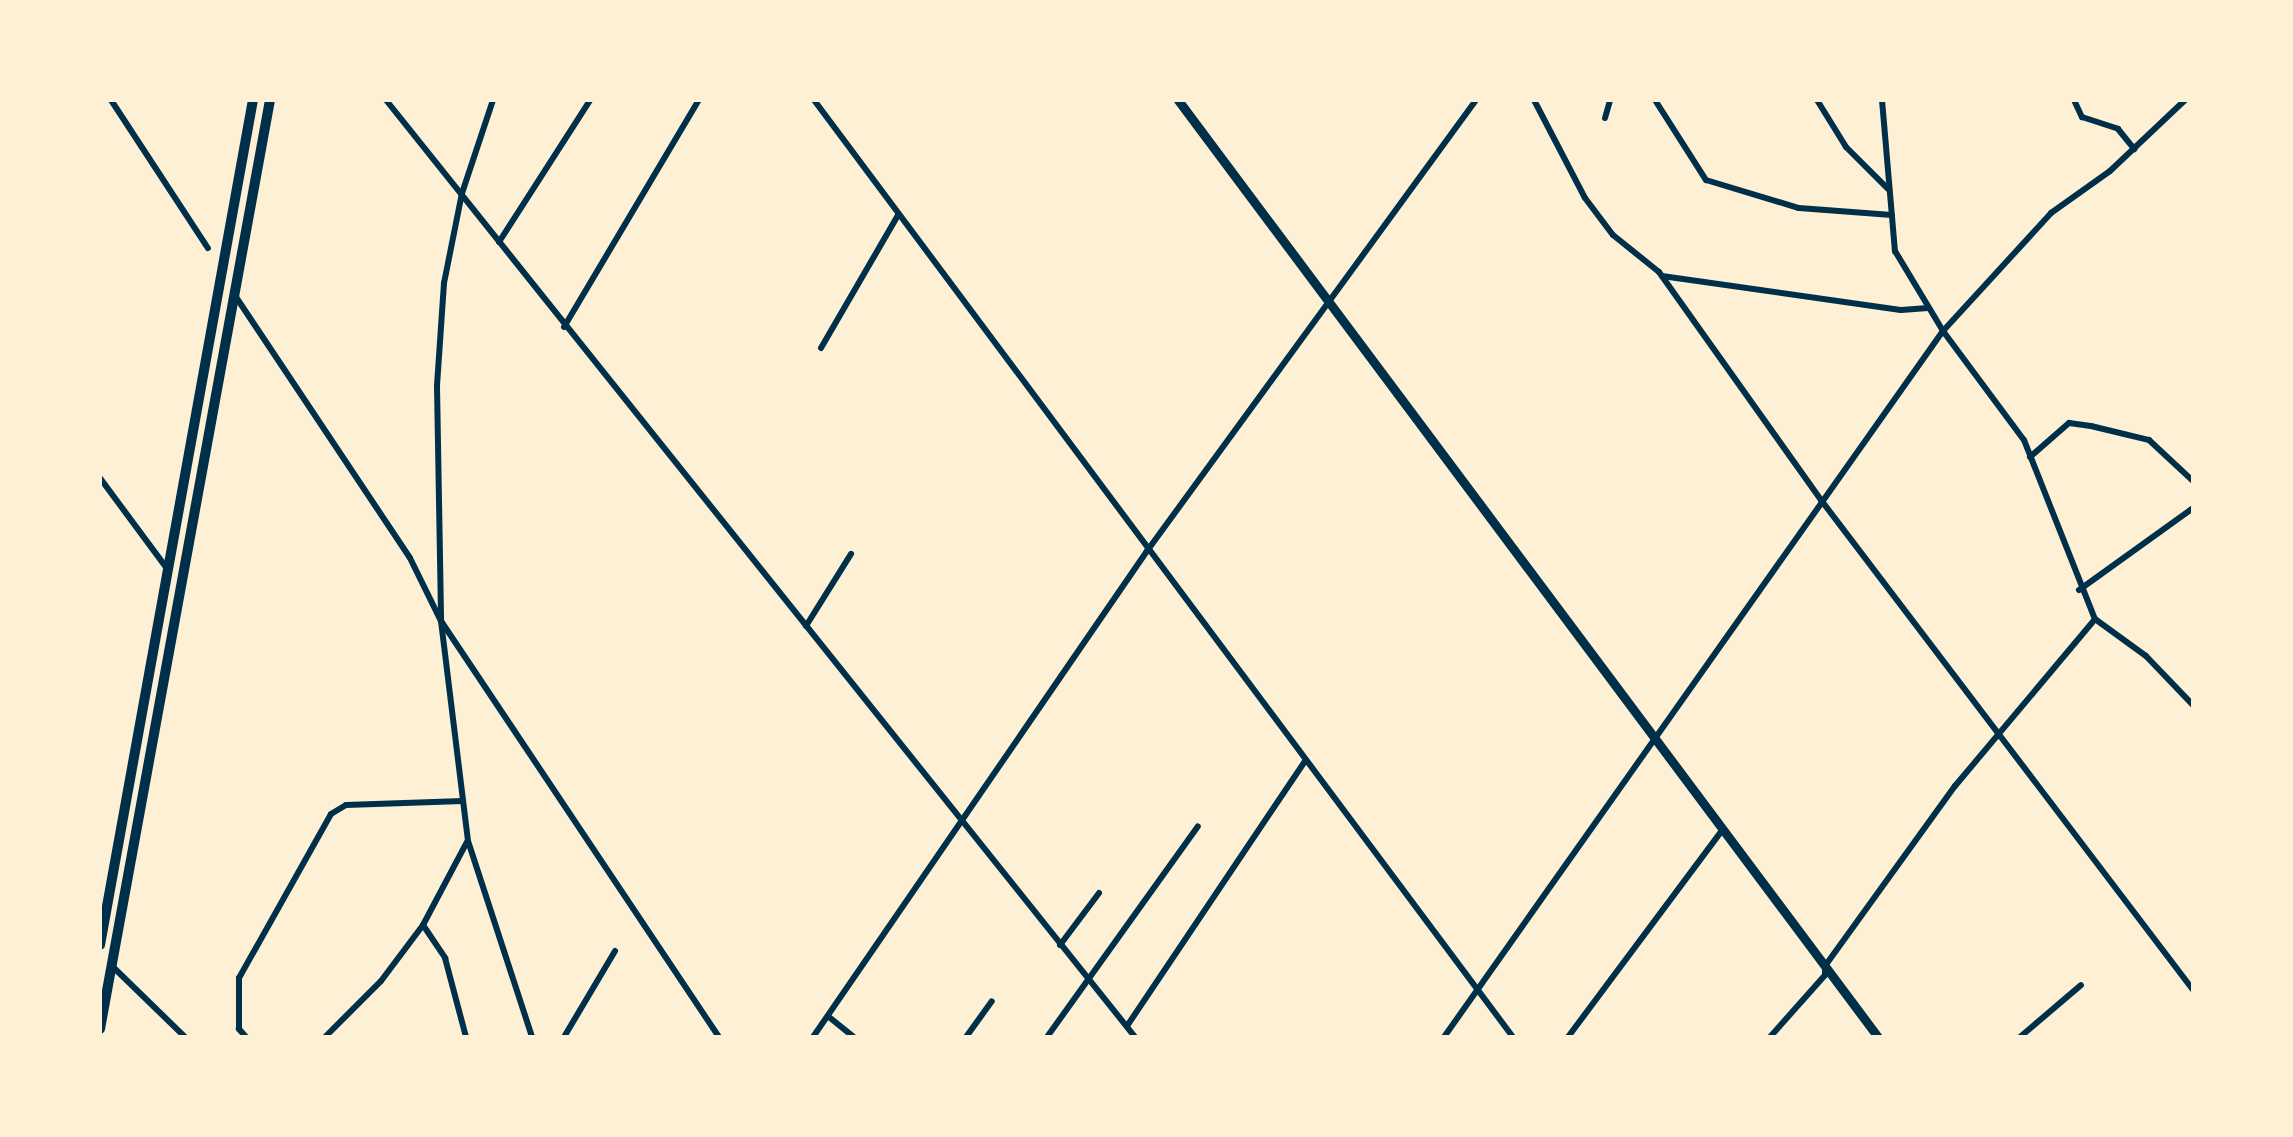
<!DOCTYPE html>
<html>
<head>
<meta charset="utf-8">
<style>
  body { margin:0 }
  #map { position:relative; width:2293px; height:1137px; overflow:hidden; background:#fdf0d5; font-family:"Roboto Serif",serif }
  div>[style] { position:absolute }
  .minor>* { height:6px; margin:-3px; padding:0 3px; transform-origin:3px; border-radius:3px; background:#003049 }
  .secondary>* { height:9px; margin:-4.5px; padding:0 4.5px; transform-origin:4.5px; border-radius:4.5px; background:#003049 }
  .primary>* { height:10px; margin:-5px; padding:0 5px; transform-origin:5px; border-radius:5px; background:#003049 }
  span { translate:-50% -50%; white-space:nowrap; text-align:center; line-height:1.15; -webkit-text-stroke:10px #fdf0d5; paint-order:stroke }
  .frame { position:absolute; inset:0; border:102px solid #fdf0d5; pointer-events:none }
</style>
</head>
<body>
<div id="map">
  <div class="minor">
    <div style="left:111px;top:100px;width:177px;rotate:56.8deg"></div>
    <div style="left:386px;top:100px;width:1200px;rotate:51.36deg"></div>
    <div style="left:493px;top:100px;width:98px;rotate:108.4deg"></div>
    <div style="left:462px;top:193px;width:92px;rotate:101.3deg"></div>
    <div style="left:444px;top:283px;width:103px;rotate:93.9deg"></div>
    <div style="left:437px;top:386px;width:235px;rotate:89deg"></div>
    <div style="left:441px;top:621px;width:222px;rotate:83deg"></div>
    <div style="left:468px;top:841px;width:206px;rotate:71.9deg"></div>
    <div style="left:814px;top:100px;width:1169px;rotate:53.28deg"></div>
    <div style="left:1534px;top:100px;width:110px;rotate:62.5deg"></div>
    <div style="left:1585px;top:198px;width:46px;rotate:52.9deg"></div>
    <div style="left:1613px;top:235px;width:59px;rotate:38.8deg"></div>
    <div style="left:1659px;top:272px;width:280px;rotate:54.6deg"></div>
    <div style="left:1821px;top:500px;width:615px;rotate:52.79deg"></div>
    <div style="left:1655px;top:100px;width:95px;rotate:57.5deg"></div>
    <div style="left:1706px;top:180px;width:97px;rotate:16.8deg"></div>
    <div style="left:1799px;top:208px;width:93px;rotate:4.3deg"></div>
    <div style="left:1817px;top:100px;width:55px;rotate:58.3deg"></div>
    <div style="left:1846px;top:147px;width:59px;rotate:45deg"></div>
    <div style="left:1882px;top:100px;width:152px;rotate:85.1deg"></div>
    <div style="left:1895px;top:251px;width:93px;rotate:59deg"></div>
    <div style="left:1943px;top:331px;width:136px;rotate:53.4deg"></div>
    <div style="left:2024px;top:440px;width:193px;rotate:68.4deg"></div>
    <div style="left:2095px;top:619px;width:63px;rotate:36deg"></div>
    <div style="left:2146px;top:656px;width:68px;rotate:46.2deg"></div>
    <div style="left:2074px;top:100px;width:19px;rotate:65deg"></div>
    <div style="left:2082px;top:117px;width:38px;rotate:18deg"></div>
    <div style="left:2118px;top:129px;width:26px;rotate:51deg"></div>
    <div style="left:1605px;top:118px;width:19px;rotate:-74deg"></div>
    <div style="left:499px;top:242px;width:169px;rotate:-57.3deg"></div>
    <div style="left:1662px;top:276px;width:241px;rotate:8.1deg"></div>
    <div style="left:1901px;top:310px;width:27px;rotate:-4deg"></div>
    <div style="left:234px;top:294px;width:317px;rotate:56.3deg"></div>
    <div style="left:410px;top:558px;width:70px;rotate:63.8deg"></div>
    <div style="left:441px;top:621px;width:500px;rotate:56.25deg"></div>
    <div style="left:564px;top:327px;width:264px;rotate:-59.3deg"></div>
    <div style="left:821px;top:348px;width:154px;rotate:-59.9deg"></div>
    <div style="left:2030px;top:457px;width:52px;rotate:-41.1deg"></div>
    <div style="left:2069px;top:423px;width:22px;rotate:8deg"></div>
    <div style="left:2091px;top:426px;width:60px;rotate:13.6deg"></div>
    <div style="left:2149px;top:440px;width:60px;rotate:43deg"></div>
    <div style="left:100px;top:478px;width:114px;rotate:53.5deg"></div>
    <div style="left:2079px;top:590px;width:140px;rotate:-35.7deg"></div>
    <div style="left:806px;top:626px;width:85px;rotate:-58deg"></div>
    <div style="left:423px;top:925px;width:40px;rotate:56deg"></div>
    <div style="left:445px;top:958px;width:82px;rotate:75.1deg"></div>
    <div style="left:1060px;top:945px;width:65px;rotate:-53.1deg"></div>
    <div style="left:112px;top:966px;width:102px;rotate:44.2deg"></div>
    <div style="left:829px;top:1017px;width:32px;rotate:39deg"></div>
    <div style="left:1127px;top:1026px;width:319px;rotate:-56.1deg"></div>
    <div style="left:246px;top:1037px;width:11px;rotate:-131deg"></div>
    <div style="left:239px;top:1029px;width:51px;rotate:-90deg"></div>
    <div style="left:239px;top:978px;width:188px;rotate:-60.7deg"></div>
    <div style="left:331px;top:814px;width:17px;rotate:-31deg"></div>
    <div style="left:346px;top:805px;width:117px;rotate:-2deg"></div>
    <div style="left:325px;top:1037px;width:79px;rotate:-45deg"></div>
    <div style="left:381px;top:981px;width:70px;rotate:-53.1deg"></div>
    <div style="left:423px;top:925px;width:94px;rotate:-62.1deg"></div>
    <div style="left:564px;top:1037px;width:100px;rotate:-59.3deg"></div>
    <div style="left:813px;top:1037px;width:590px;rotate:-55.5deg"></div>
    <div style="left:1147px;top:551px;width:558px;rotate:-53.89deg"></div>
    <div style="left:966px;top:1037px;width:44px;rotate:-54.2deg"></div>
    <div style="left:1047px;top:1037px;width:259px;rotate:-54.4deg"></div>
    <div style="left:1444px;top:1037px;width:865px;rotate:-54.75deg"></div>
    <div style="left:1943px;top:331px;width:160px;rotate:-47.5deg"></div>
    <div style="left:2051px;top:213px;width:72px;rotate:-35.4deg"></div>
    <div style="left:2110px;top:171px;width:103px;rotate:-43.4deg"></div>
    <div style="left:1568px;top:1037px;width:259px;rotate:-53.3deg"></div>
    <div style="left:1770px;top:1037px;width:83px;rotate:-48.4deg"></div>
    <div style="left:1825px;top:975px;width:9px;rotate:-90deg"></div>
    <div style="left:1825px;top:966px;width:222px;rotate:-54.2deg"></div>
    <div style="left:1955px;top:786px;width:218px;rotate:-50deg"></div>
    <div style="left:2020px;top:1037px;width:80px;rotate:-40.4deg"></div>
  </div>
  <div class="secondary">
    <div style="left:1178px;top:100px;width:1170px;rotate:53.24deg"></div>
  </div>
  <div class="primary">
    <div style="left:100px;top:945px;width:859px;rotate:-79.74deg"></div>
    <div style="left:100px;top:1029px;width:944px;rotate:-79.63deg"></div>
  </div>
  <div class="frame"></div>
</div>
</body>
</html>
